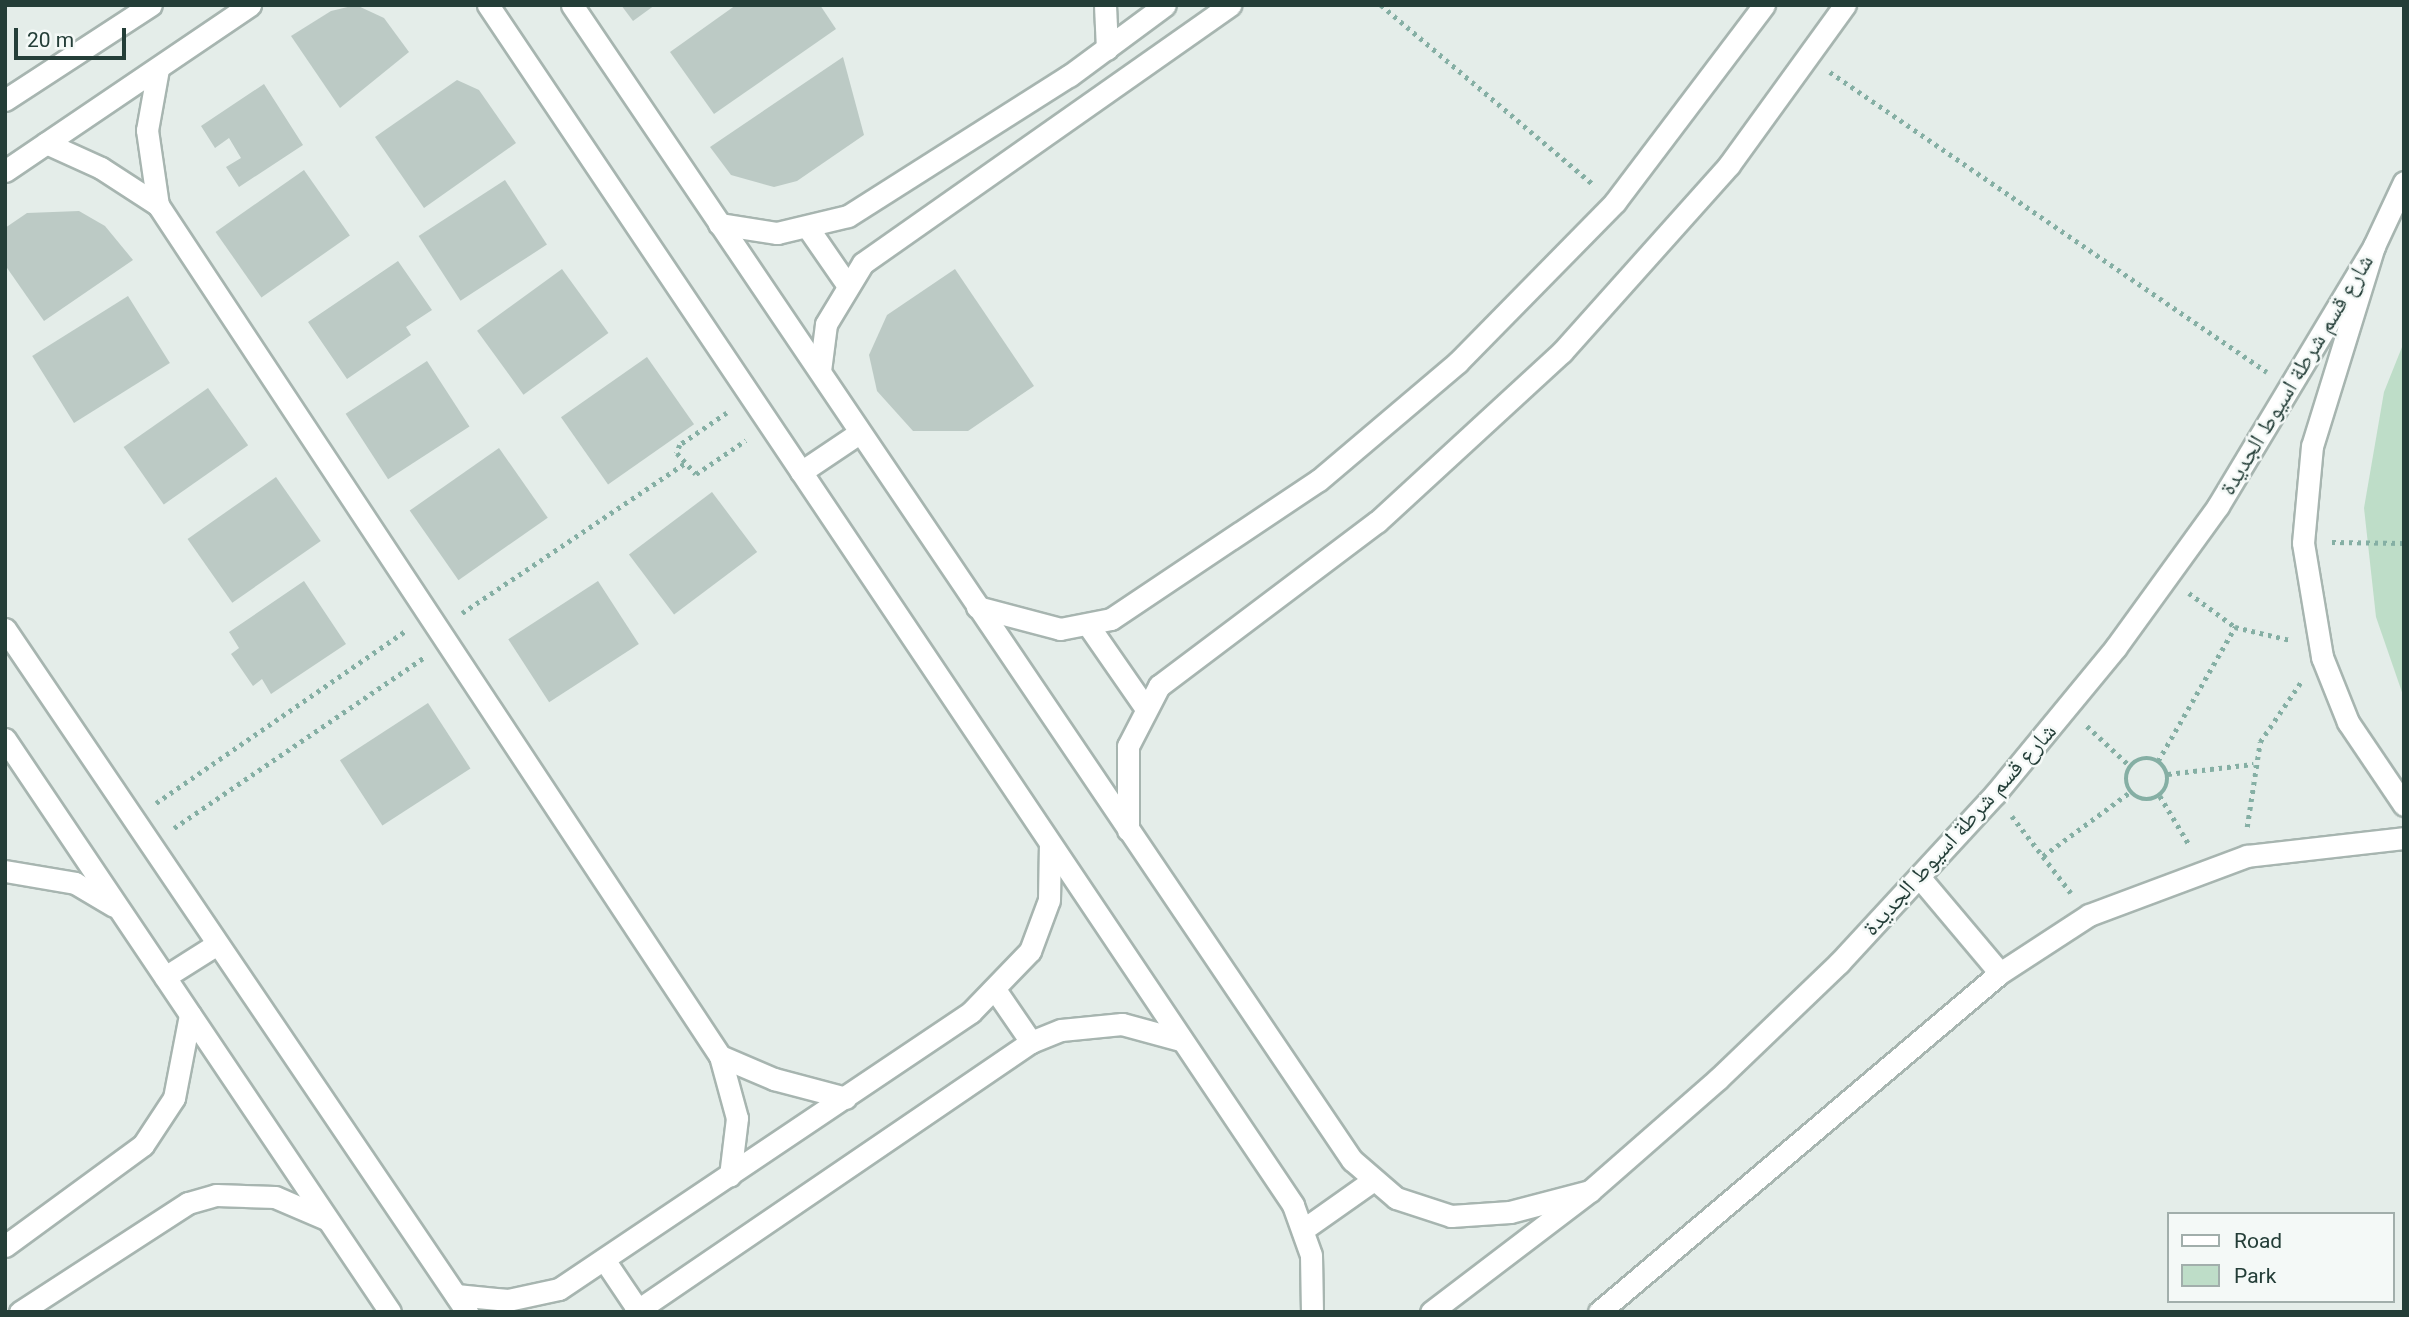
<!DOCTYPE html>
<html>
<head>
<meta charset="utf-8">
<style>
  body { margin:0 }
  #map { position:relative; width:2409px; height:1317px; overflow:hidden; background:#e4ede9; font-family:Roboto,"Noto Naskh Arabic",sans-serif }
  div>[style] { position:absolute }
  .green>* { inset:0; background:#beddc8 }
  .building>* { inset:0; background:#bccac5; transform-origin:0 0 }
  .path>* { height:4.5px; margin-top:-2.25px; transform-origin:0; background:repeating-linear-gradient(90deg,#85afa4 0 3.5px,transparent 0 8.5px) }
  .path>.ring { margin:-2.25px; padding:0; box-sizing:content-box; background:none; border:4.5px solid #85afa4; border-radius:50% }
  .roads { filter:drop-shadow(2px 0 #a7b5b0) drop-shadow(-2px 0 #a7b5b0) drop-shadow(0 2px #a7b5b0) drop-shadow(0 -2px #a7b5b0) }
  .minor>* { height:21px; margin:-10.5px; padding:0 10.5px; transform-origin:10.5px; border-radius:10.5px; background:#fff }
  .secondary>* { height:21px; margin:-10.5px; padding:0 10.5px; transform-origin:10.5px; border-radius:10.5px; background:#fff }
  span { translate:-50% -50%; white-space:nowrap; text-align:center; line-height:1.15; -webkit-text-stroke:5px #f4f9f7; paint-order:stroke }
  .street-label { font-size:23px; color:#243e38 }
  .frame { position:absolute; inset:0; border:7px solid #243e38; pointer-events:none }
  .legend { position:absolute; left:2167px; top:1212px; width:228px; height:91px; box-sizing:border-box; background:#f4f9f7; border:2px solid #a1aeab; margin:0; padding:9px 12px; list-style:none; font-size:21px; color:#243e38 }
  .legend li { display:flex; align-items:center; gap:14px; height:35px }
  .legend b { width:35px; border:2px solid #a1aeab }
  .scale { position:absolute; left:14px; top:28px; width:112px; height:32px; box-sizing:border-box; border:4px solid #243e38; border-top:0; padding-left:9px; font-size:21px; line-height:24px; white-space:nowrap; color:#243e38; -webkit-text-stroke:5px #f4f9f7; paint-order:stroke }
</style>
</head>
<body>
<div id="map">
  <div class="green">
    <div style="clip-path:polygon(2404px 342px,2404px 698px,2376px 617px,2364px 508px,2384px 392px)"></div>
  </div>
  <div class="building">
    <div style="clip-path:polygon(356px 5px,384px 18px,409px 52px,340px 108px,291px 36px,331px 11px)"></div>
    <div style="clip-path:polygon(621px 5px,655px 5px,633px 21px)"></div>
    <div style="clip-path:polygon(736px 5px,820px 5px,836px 29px,714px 114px,670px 52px)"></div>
    <div style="clip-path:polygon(843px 57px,864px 135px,797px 181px,774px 187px,731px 175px,710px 147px)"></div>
    <div style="clip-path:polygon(457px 80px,479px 90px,516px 143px,424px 208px,375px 137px)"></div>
    <div style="clip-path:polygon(264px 84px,303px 145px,239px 187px,226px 167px,241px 158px,229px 138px,215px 148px,201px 126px)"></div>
    <div style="left:304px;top:170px;width:80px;height:108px;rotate:55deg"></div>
    <div style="left:505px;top:180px;width:77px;height:103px;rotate:57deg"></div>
    <div style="clip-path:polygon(79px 211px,105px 226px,133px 260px,44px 321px,5px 265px,5px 228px,27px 213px)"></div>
    <div style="clip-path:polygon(398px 261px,432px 310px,406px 327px,411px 335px,347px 379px,308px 322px)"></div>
    <div style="left:562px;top:269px;width:79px;height:105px;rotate:54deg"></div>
    <div style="clip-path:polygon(955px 269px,1034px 386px,968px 431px,913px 431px,877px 391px,869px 355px,887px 315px)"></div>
    <div style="left:128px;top:296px;width:79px;height:113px;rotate:58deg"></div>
    <div style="left:647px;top:357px;width:82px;height:105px;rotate:55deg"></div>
    <div style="left:427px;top:361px;width:78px;height:97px;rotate:57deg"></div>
    <div style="left:208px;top:388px;width:70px;height:103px;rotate:55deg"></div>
    <div style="left:499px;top:448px;width:85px;height:109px;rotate:55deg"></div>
    <div style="left:276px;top:477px;width:78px;height:108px;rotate:55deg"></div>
    <div style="left:712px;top:492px;width:75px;height:104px;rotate:53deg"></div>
    <div style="clip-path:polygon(304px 581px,346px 644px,271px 694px,262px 679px,253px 686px,231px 654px,239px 648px,229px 632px)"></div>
    <div style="left:598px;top:581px;width:75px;height:107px;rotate:57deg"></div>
    <div style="left:428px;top:703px;width:78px;height:105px;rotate:57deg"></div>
  </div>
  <div class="path">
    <div style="left:1381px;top:5px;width:277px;rotate:40.2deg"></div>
    <div style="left:1830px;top:72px;width:530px;rotate:34.47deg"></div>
    <div style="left:727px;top:413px;width:57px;rotate:145.8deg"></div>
    <div style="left:680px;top:445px;width:9px;rotate:111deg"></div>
    <div style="left:677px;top:453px;width:28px;rotate:48deg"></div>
    <div style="left:696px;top:474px;width:60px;rotate:-34.2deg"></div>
    <div style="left:2332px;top:542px;width:72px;rotate:0.8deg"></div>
    <div style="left:2189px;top:593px;width:57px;rotate:36.5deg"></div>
    <div style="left:2235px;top:627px;width:57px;rotate:13.3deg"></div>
    <div style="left:462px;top:613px;width:269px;rotate:-33.9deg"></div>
    <div style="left:2087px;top:726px;width:59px;rotate:42.9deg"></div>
    <div class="ring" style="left:2126px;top:758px;width:37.5px;height:37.5px"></div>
    <div style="left:2158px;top:761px;width:155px;rotate:-60.1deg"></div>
    <div style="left:2168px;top:774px;width:86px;rotate:-6.7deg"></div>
    <div style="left:2160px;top:796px;width:58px;rotate:59deg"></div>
    <div style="left:156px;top:803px;width:303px;rotate:-34.6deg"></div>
    <div style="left:2012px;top:816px;width:97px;rotate:52.5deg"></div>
    <div style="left:2247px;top:827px;width:86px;rotate:-81.3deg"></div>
    <div style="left:2260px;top:742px;width:73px;rotate:-55.7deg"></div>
    <div style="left:174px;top:828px;width:304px;rotate:-34.3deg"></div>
    <div style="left:2043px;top:856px;width:108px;rotate:-36.3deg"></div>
  </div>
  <div class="roads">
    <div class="minor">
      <div style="left:488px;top:5px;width:1445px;rotate:56.14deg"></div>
      <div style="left:1293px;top:1205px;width:53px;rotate:70.2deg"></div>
      <div style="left:1311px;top:1255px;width:57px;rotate:89deg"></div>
      <div style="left:572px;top:5px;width:1394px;rotate:55.97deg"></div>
      <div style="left:1352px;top:1160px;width:58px;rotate:40.8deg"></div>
      <div style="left:1396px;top:1198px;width:58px;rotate:18.1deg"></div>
      <div style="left:1451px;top:1216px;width:59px;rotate:-3.9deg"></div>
      <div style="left:1510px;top:1212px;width:83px;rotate:-14.7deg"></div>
      <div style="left:1105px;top:5px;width:44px;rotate:87.4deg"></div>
      <div style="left:158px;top:69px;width:62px;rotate:100.2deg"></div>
      <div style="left:147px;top:130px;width:76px;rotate:81.7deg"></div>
      <div style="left:158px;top:205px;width:1020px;rotate:56.56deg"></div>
      <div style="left:720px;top:1056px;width:64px;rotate:74.7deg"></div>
      <div style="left:737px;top:1118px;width:58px;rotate:96.9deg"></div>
      <div style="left:5px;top:100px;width:174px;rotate:-33.1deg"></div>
      <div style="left:46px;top:143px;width:60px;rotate:24.4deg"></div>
      <div style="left:101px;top:168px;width:68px;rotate:33deg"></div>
      <div style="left:5px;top:171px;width:296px;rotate:-34.1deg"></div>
      <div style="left:719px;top:224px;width:59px;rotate:8.8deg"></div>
      <div style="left:777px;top:233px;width:73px;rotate:-13.5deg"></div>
      <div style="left:848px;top:216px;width:262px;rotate:-32.4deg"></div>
      <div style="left:1069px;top:76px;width:119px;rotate:-36.5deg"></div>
      <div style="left:808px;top:228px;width:67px;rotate:55.4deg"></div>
      <div style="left:820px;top:371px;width:47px;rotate:-82.7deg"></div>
      <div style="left:826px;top:324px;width:71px;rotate:-58.8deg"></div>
      <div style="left:863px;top:263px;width:449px;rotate:-35.1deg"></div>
      <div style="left:801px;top:472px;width:70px;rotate:-33.9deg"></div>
      <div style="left:977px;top:607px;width:86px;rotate:14.8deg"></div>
      <div style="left:1060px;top:629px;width:52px;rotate:-11.1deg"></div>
      <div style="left:1111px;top:619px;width:250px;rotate:-33.8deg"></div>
      <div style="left:1319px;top:480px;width:182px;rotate:-40.3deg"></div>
      <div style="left:1458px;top:362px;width:224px;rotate:-45.5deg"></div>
      <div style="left:1615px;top:202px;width:247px;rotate:-52.9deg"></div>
      <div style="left:1088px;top:625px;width:98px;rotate:55.3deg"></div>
      <div style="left:5px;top:629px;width:825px;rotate:55.92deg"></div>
      <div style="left:5px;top:739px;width:690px;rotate:56.1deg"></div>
      <div style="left:1128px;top:830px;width:84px;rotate:-90deg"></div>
      <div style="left:1128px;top:746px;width:68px;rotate:-62.7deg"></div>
      <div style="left:1159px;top:686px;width:273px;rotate:-37deg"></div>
      <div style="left:1377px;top:522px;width:251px;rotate:-42.6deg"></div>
      <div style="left:1562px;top:352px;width:251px;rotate:-48.2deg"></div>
      <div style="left:1729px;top:165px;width:198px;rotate:-54.1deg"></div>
      <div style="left:5px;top:871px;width:71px;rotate:9.7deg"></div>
      <div style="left:75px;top:883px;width:45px;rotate:30.5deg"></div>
      <div style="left:165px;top:977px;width:62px;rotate:-32.4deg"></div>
      <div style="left:996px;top:991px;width:62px;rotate:55.5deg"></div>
      <div style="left:720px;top:1056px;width:59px;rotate:23.1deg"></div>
      <div style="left:774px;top:1079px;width:74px;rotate:14.8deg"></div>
      <div style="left:1304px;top:1229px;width:83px;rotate:-35.2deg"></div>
      <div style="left:5px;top:1246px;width:171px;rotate:-36.2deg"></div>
      <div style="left:143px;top:1145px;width:56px;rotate:-56.6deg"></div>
      <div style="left:174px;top:1098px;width:85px;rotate:-79.1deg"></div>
      <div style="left:605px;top:1261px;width:59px;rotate:56deg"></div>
      <div style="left:456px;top:1295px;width:52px;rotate:5.5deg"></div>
      <div style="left:508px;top:1300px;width:52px;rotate:-12.2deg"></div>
      <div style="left:559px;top:1289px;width:496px;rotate:-33.9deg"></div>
      <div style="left:971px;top:1012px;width:85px;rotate:-46deg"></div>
      <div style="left:1030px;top:951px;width:54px;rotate:-69.6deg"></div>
      <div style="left:1049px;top:900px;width:55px;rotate:-89deg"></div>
      <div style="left:20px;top:1312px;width:200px;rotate:-33deg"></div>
      <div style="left:188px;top:1203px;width:29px;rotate:-16deg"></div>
      <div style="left:216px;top:1195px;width:59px;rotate:1.9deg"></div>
      <div style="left:275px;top:1197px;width:56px;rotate:23.3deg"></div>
      <div style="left:635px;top:1312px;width:479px;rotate:-34.3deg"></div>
      <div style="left:1031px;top:1042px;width:32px;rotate:-22deg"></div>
      <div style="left:1061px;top:1030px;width:61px;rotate:-5.6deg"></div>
      <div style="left:1122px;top:1024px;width:61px;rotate:15.2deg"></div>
    </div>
    <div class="secondary">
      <div style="left:2404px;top:182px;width:71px;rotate:115.1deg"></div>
      <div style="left:2374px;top:246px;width:209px;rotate:107.2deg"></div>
      <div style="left:2312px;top:446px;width:97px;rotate:95.3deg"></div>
      <div style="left:2303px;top:543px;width:116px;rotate:80.5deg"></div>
      <div style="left:2322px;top:657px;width:70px;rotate:68.2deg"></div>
      <div style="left:2348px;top:722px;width:100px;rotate:56deg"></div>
      <div style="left:1920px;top:878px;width:124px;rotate:49.9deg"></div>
      <div style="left:1431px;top:1312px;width:200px;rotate:-37.3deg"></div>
      <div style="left:1590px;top:1191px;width:170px;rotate:-41.2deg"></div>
      <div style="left:1718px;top:1079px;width:168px;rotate:-43.8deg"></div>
      <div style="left:1839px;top:963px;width:230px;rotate:-47.3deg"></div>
      <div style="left:1995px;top:794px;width:190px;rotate:-50.5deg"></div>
      <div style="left:2116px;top:647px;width:174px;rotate:-54.1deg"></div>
      <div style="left:2218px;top:506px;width:303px;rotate:-59deg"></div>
      <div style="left:1599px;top:1312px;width:525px;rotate:-40.21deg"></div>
      <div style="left:2000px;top:973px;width:106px;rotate:-33.1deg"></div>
      <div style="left:2089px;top:915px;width:169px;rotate:-20.5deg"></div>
      <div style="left:2247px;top:856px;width:158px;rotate:-6.5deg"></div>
    </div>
  </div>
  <div class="street-label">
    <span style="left:2297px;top:375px;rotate:-59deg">شارع قسم شرطة اسيوط الجديدة</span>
    <span style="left:1960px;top:830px;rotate:-48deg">شارع قسم شرطة اسيوط الجديدة</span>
  </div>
  <div class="frame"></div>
  <ul class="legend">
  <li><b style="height:9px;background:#fff"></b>Road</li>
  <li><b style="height:19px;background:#beddc8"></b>Park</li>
  </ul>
  <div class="scale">20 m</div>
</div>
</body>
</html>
